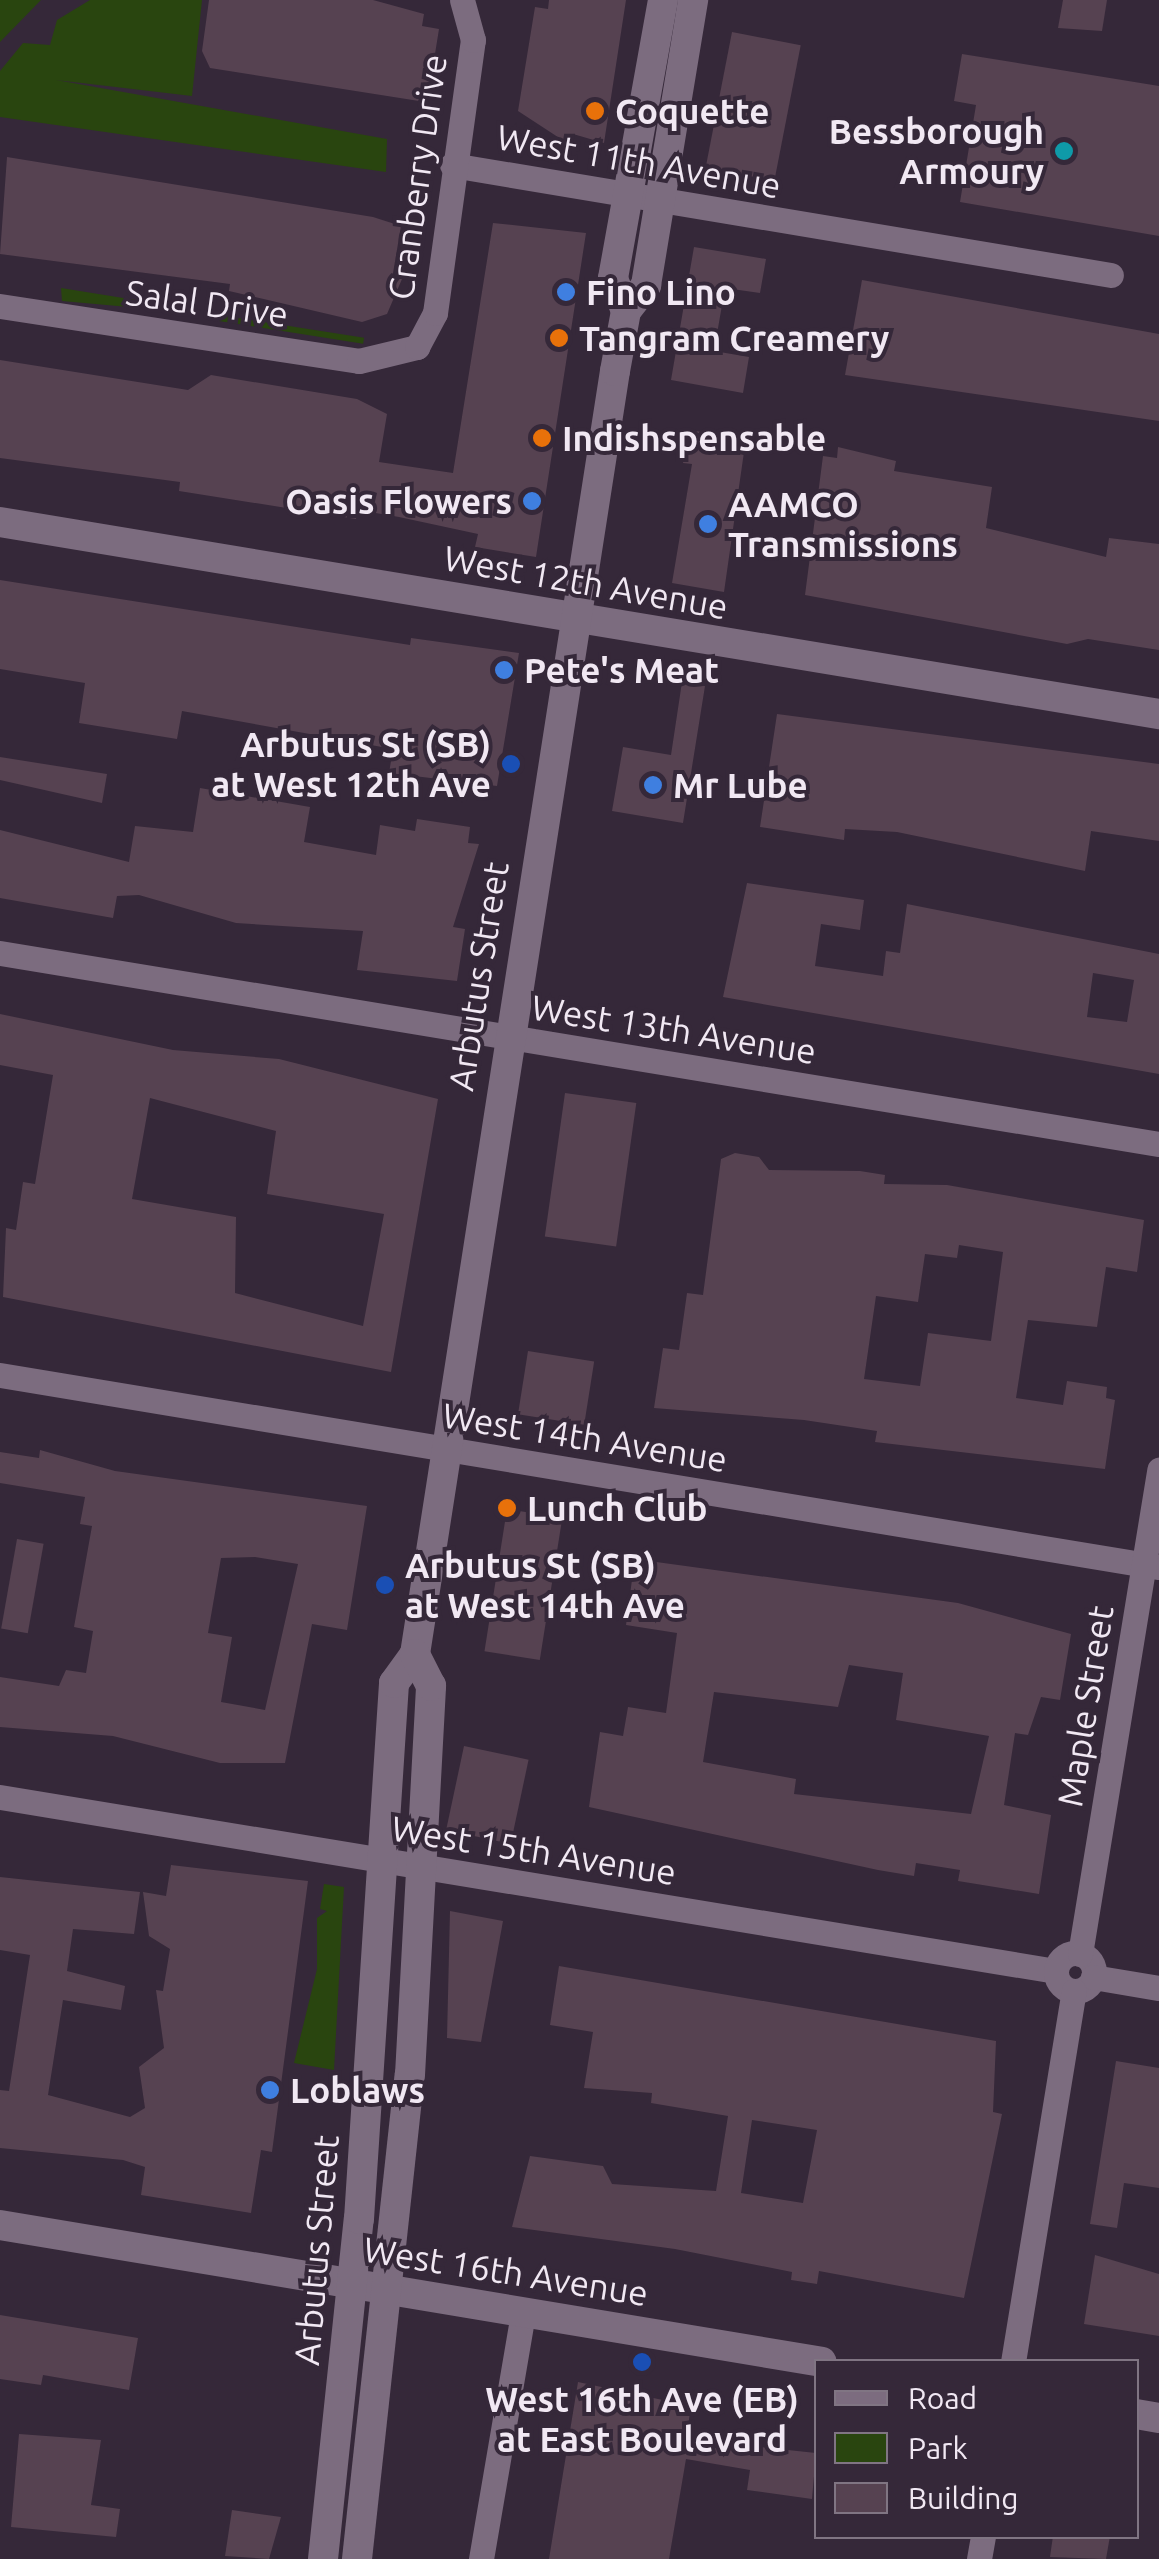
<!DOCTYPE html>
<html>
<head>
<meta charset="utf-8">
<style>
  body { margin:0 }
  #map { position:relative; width:1159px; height:2559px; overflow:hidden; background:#352839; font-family:Ubuntu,sans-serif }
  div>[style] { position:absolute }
  .green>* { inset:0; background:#29450f; transform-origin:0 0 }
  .building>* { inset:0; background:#564251; transform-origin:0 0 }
  .street>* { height:25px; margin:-12.5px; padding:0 12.5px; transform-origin:12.5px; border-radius:12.5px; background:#7c6c7f }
  .street>.ring { margin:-12.5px; padding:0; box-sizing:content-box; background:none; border:25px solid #7c6c7f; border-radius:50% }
  .secondary>* { height:30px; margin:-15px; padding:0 15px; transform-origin:15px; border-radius:15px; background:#7c6c7f }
  .dots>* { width:28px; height:28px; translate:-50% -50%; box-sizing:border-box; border:5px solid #352839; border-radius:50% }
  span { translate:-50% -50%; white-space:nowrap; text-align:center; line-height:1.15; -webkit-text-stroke:8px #352839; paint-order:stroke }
  .poi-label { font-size:35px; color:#f1e8f3; font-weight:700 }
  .left { translate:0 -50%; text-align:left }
  .right { translate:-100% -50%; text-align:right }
  .street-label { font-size:35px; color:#f1e8f3 }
  .legend { position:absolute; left:814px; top:2359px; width:325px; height:180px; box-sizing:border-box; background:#352839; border:2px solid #807583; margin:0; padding:12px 18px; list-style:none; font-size:30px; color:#f1e8f3 }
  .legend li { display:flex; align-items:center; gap:20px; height:50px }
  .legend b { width:50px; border:2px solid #807583 }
</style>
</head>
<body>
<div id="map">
  <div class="green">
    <div style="clip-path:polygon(0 0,41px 0,0 42px)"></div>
    <div style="clip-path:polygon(90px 0,202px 0,192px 96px,56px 80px,387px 139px,386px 172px,0 117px,0 71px,23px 43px,50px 45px,57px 20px)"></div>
    <div style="clip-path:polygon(61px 288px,142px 301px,140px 308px,62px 301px)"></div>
    <div style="left:207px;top:313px;width:159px;height:6px;rotate:9deg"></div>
    <div style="clip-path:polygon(324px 1884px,344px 1887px,334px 2070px,294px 2063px,317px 1969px,317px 1918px,327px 1911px,320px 1909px)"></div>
  </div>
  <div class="building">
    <div style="clip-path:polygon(209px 0,373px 0,424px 14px,422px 26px,439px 29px,430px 85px,419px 101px,210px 68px,202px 51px)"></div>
    <div style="clip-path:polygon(549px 0,626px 0,604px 143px,573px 134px,567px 143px,518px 111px,535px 7px,548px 9px)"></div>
    <div style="clip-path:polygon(1063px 0,1107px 0,1102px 31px,1058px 28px)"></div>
    <div style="left:732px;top:32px;width:70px;height:138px;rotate:11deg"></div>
    <div style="clip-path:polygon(962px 54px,1159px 86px,1159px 236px,960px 202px,976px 105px,954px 101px)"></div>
    <div style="clip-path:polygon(7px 157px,373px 217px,401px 226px,392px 279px,402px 279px,387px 314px,362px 322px,229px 291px,230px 284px,0 254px)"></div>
    <div style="clip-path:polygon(493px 223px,586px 233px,536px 557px,475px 547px,478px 534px,399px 517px,358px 510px,356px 519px,179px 491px,180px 482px,0 458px,0 360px,188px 390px,211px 375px,357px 399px,387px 414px,379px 462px,453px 473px)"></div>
    <div style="clip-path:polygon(694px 247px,766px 259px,760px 293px,725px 288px,714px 351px,749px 357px,743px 393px,671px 380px)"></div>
    <div style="clip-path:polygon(862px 280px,1159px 334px,1159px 421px,845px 375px)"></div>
    <div style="clip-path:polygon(688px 430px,746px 438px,724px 592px,672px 583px,692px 464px,683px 463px)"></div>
    <div style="clip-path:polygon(838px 447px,896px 461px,894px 471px,992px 487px,986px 528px,1106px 557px,1109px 538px,1159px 544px,1159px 650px,1088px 639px,1067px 644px,805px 595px,823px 456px,837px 458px)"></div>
    <div style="clip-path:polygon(0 580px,410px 645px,411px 638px,519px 653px,497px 786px,389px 773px,393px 749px,182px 711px,177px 739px,79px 723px,85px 683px,0 669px)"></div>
    <div style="clip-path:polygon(682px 682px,705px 686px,683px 823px,612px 811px,623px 747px,671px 755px)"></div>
    <div style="clip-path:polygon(777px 714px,1159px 764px,1159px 841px,1091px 831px,1085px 871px,897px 832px,845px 829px,844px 840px,760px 827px)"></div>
    <div style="clip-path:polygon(0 757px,107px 774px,102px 803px,0 780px)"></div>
    <div style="clip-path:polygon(200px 788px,310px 807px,304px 842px,376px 855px,380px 825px,415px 831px,417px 819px,470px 827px,468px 843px,479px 844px,453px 927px,465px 929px,457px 981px,357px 970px,363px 931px,236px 923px,139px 895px,117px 896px,113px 918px,0 898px,0 830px,129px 862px,135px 826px,193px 832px)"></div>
    <div style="clip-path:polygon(evenodd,747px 883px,864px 900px,860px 930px,821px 924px,815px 966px,883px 976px,886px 951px,900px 953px,907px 904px,1159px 954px,1159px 1074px,723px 997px,747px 883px,1093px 973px,1134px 980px,1127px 1022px,1087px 1017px,1093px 973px)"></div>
    <div style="clip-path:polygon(evenodd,0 1014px,173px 1050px,279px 1059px,438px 1099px,391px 1372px,3px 1297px,6px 1228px,16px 1230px,23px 1182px,35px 1184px,53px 1075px,0 1065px,0 1014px,150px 1098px,276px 1131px,267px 1194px,384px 1214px,363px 1326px,235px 1293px,236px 1217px,132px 1199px,150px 1098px)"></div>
    <div style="left:565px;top:1093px;width:72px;height:145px;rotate:8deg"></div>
    <div style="clip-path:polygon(evenodd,735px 1153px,759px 1157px,769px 1170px,860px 1171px,885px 1175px,884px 1184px,947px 1185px,1144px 1220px,1137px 1272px,1106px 1267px,1097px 1327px,1028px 1320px,1016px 1398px,1063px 1405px,1067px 1381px,1107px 1387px,1106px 1398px,1115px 1400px,1105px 1469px,875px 1442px,877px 1431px,804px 1420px,654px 1408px,663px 1348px,679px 1350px,687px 1293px,703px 1295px,721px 1159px,735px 1153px,959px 1245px,1003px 1252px,991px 1341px,928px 1333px,920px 1386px,864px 1379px,876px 1296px,918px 1302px,925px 1254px,957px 1258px,959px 1245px)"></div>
    <div style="left:528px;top:1351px;width:67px;height:64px;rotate:9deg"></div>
    <div style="clip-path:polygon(evenodd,40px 1450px,115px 1471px,367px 1506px,347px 1630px,312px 1624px,285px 1763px,220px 1763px,113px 1736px,0 1727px,0 1677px,59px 1686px,66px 1670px,86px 1673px,93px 1631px,74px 1627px,92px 1526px,80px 1524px,85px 1497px,0 1483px,0 1452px,39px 1458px,40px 1450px,255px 1557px,298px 1564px,265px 1710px,221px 1702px,232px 1637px,208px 1633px,221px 1558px,255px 1557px)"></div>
    <div style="left:507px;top:1509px;width:56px;height:144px;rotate:9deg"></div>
    <div style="left:17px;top:1539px;width:27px;height:91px;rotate:10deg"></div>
    <div style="clip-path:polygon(evenodd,649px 1561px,958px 1603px,1071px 1634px,1060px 1700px,1041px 1697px,1028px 1735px,1015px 1733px,1004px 1805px,1051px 1815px,1039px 1894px,958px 1881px,960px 1870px,916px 1863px,914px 1876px,878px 1870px,589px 1807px,600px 1732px,623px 1736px,628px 1707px,666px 1713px,677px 1633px,626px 1625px,633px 1572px,647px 1573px,649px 1561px,849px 1665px,903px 1673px,896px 1720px,989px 1736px,971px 1814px,794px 1794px,796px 1779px,703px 1762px,714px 1692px,838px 1707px,849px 1665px)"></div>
    <div style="left:464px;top:1746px;width:66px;height:86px;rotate:12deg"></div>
    <div style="clip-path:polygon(171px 1865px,308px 1881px,272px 2152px,261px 2150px,251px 2213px,141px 2195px,145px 2167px,123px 2160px,0 2148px,0 2090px,9px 2091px,30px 1955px,0 1950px,0 1877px,140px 1892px,134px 1934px,73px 1929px,67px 1971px,125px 1986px,121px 2010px,63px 2000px,48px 2095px,130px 2117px,145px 2108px,139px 2067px,164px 2048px,156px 1990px,163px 1991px,170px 1949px,149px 1936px,143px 1892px,166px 1896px)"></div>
    <div style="clip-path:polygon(450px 1911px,503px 1921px,481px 2042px,447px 2038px)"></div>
    <div style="clip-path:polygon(evenodd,559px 1966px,996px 2041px,993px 2112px,1002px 2114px,964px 2298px,819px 2271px,817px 2284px,791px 2280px,792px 2272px,675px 2249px,512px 2227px,530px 2156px,603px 2166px,612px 2184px,716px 2191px,728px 2116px,651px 2103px,652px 2093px,584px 2088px,593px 2032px,550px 2025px,559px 1966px,752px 2120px,817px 2130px,803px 2203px,741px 2193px,752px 2120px)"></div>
    <div style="clip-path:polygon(1116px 2061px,1159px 2068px,1159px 2188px,1124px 2183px,1117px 2228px,1090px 2224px)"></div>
    <div style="clip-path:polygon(1095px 2255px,1159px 2274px,1159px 2336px,1084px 2324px)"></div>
    <div style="clip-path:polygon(0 2315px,138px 2338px,129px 2390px,43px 2375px,41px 2385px,0 2379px)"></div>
    <div style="clip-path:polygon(578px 2382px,691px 2406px,686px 2439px,816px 2453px,812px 2499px,747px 2490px,750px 2470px,686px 2459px,669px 2559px,549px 2559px)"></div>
    <div style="clip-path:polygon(19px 2434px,101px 2440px,91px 2505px,120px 2509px,116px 2537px,11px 2527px)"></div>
    <div style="clip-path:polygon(232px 2510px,281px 2517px,269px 2559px,225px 2556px)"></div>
    <div style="clip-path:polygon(1053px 2536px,1110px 2536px,1106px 2559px,1050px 2557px)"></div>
  </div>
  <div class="street">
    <div style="left:452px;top:165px;width:668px;rotate:9.48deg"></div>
    <div style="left:0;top:306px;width:363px;rotate:8.7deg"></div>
    <div style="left:359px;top:361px;width:60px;rotate:-13.6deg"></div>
    <div style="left:417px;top:347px;width:38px;rotate:-62deg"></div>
    <div style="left:435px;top:313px;width:276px;rotate:-82.1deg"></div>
    <div style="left:473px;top:40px;width:41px;rotate:-105.4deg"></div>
    <div style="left:0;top:953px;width:1175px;rotate:9.36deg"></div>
    <div style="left:0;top:1375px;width:1175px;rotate:9.41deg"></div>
    <div style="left:0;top:1797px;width:1070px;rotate:9.36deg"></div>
    <div class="ring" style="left:1056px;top:1953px;width:13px;height:13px"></div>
    <div style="left:1080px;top:1954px;width:491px;rotate:-80.7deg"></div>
    <div style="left:1093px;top:1977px;width:67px;rotate:9.5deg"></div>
    <div style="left:1013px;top:2362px;width:376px;rotate:-80.7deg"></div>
    <div style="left:481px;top:2559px;width:251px;rotate:-80.3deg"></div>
    <div style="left:979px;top:2559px;width:23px;rotate:-80deg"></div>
  </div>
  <div class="secondary">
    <div style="left:626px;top:311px;width:35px;rotate:-112deg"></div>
    <div style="left:613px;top:278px;width:282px;rotate:-79.8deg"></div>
    <div style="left:0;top:522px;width:1175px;rotate:9.41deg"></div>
    <div style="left:0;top:2225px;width:833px;rotate:9.46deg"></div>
    <div style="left:1136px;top:2414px;width:23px;rotate:10deg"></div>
    <div style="left:323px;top:2559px;width:342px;rotate:-84deg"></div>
    <div style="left:359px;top:2219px;width:537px;rotate:-86.26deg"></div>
    <div style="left:394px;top:1683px;width:36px;rotate:-54deg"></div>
    <div style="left:415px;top:1654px;width:1298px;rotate:-81.14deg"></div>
    <div style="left:615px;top:371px;width:61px;rotate:-79.6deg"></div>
    <div style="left:626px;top:311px;width:33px;rotate:-52deg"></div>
    <div style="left:646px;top:285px;width:289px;rotate:-80.6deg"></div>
    <div style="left:357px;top:2559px;width:487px;rotate:-83.8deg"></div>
    <div style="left:410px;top:2075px;width:390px;rotate:-86.9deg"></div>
    <div style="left:431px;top:1686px;width:36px;rotate:-117deg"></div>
  </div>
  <div class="dots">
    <div style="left:595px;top:111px;background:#e8710a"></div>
    <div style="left:1064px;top:151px;background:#0f9aa8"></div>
    <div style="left:566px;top:292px;background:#3f7fe0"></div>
    <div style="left:559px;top:338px;background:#e8710a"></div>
    <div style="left:542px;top:438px;background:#e8710a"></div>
    <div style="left:532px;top:501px;background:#3f7fe0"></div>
    <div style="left:708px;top:524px;background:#3f7fe0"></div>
    <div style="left:504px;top:670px;background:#3f7fe0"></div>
    <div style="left:511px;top:764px;background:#1a4fb4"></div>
    <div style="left:653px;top:785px;background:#3f7fe0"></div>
    <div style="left:507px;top:1508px;background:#e8710a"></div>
    <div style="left:385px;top:1585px;background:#1a4fb4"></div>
    <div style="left:270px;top:2090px;background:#3f7fe0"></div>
    <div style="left:642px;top:2362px;background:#1a4fb4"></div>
  </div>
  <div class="poi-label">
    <span class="left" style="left:615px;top:111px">Coquette</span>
    <span class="right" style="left:1044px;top:151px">Bessborough<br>Armoury</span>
    <span class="left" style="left:586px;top:292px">Fino Lino</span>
    <span class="left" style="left:579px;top:338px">Tangram Creamery</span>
    <span class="left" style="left:562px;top:438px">Indishspensable</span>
    <span class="right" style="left:512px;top:501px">Oasis Flowers</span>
    <span class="left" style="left:728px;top:524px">AAMCO<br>Transmissions</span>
    <span class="left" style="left:524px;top:670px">Pete's Meat</span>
    <span class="right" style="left:491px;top:764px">Arbutus St (SB)<br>at West 12th Ave</span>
    <span class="left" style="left:673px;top:785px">Mr Lube</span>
    <span class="left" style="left:527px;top:1508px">Lunch Club</span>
    <span class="left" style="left:405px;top:1585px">Arbutus St (SB)<br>at West 14th Ave</span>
    <span class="left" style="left:290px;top:2090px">Loblaws</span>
    <span style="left:642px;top:2419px">West 16th Ave (EB)<br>at East Boulevard</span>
  </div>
  <div class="street-label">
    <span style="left:639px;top:161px;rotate:10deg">West 11th Avenue</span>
    <span style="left:417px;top:177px;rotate:-82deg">Cranberry Drive</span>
    <span style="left:207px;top:303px;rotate:8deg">Salal Drive</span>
    <span style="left:586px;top:582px;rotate:10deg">West 12th Avenue</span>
    <span style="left:478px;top:976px;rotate:-81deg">Arbutus Street</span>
    <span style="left:674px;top:1029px;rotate:9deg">West 13th Avenue</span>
    <span style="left:585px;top:1437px;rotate:9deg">West 14th Avenue</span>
    <span style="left:1085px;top:1706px;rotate:-81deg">Maple Street</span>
    <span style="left:534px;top:1850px;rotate:9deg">West 15th Avenue</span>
    <span style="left:316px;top:2250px;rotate:-85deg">Arbutus Street</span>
    <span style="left:506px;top:2271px;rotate:9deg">West 16th Avenue</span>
  </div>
  <ul class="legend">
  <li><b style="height:12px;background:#7c6c7f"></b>Road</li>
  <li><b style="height:28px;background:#29450f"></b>Park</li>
  <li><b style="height:28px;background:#564251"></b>Building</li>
  </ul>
</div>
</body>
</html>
